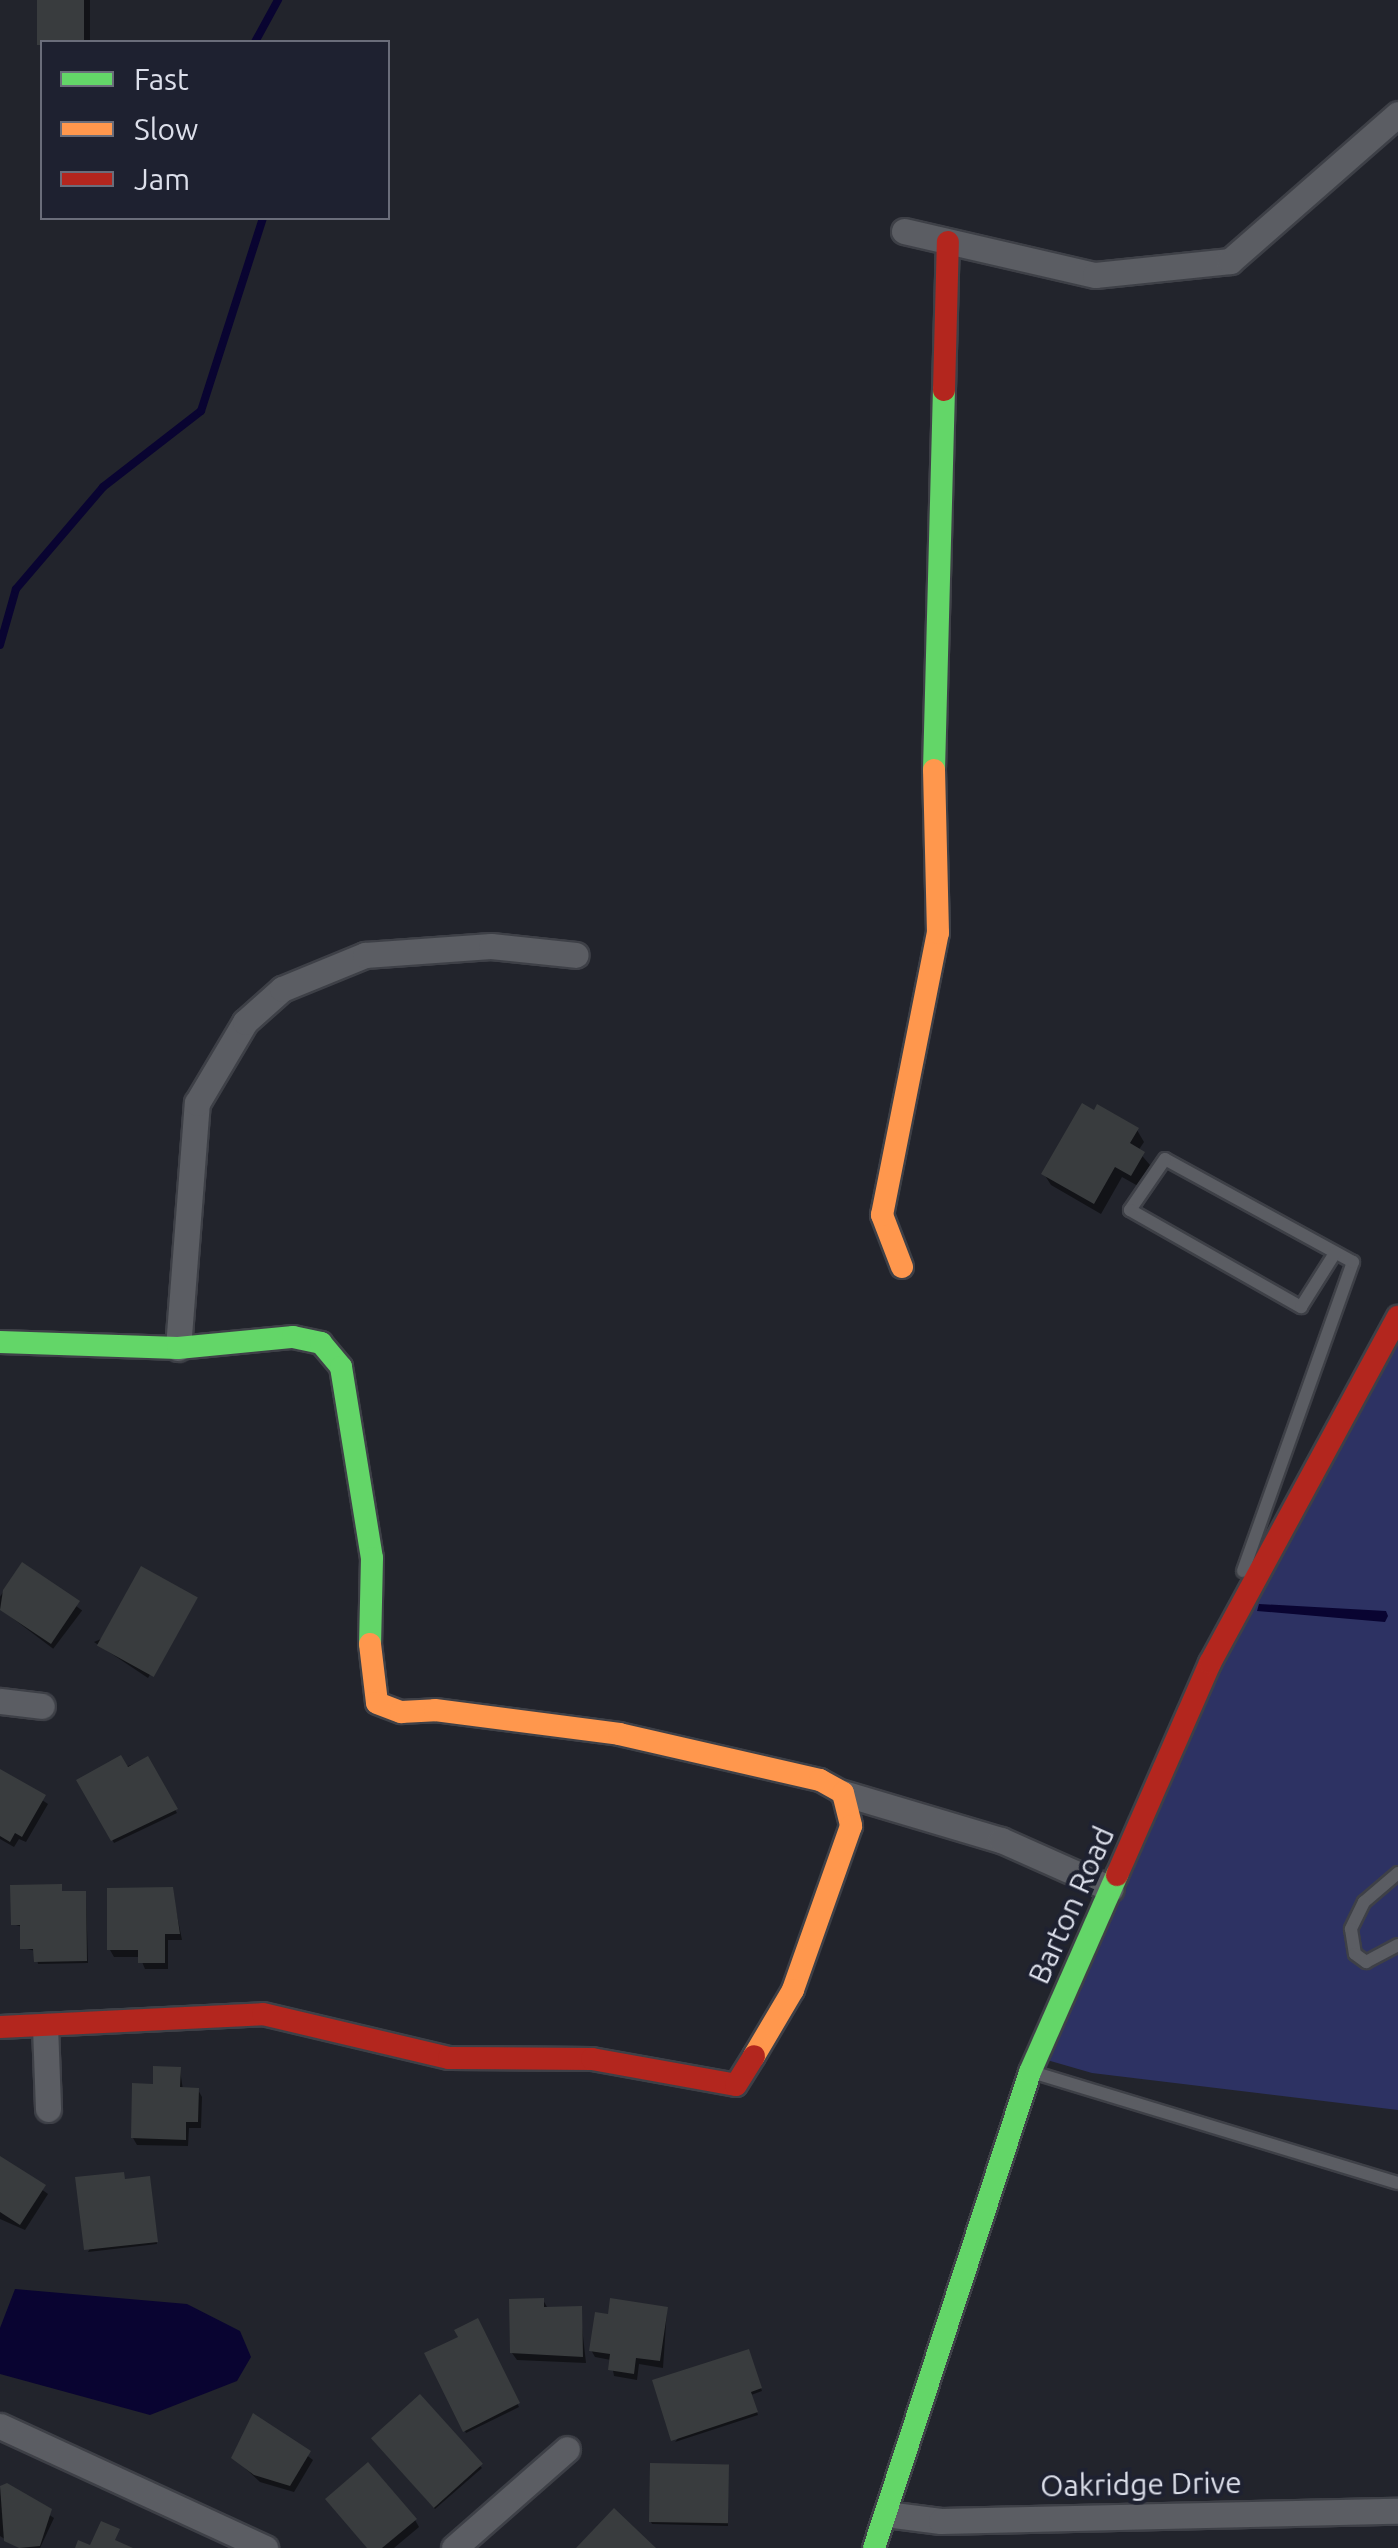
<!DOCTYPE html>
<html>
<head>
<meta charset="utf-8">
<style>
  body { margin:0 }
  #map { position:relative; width:1398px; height:2548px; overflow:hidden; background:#22242c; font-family:Ubuntu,sans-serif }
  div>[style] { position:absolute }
  .green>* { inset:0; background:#2d3263 }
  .water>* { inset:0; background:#090431 }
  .shadow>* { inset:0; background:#0007; transform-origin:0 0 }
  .stream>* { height:8px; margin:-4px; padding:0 4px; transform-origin:4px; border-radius:4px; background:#090431 }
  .building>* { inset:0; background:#393c3e; transform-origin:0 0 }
  .roads { filter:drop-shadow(2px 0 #3e4047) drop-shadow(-2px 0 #3e4047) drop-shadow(0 2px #3e4047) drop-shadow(0 -2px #3e4047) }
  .lane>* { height:12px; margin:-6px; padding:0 6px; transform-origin:6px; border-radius:6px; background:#5b5d63 }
  .street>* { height:25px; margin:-12.5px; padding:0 12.5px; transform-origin:12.5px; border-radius:12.5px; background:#5b5d63 }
  .fast>* { height:22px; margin:-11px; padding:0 11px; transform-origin:11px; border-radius:11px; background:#63d668 }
  .slow>* { height:22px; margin:-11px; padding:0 11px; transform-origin:11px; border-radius:11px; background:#ff974d }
  .jam>* { height:22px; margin:-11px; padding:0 11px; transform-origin:11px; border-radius:11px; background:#b3261e }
  span { translate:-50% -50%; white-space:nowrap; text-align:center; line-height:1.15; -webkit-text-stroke:8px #1e2130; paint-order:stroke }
  .street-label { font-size:30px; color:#dcdfea }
  .legend { position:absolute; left:40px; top:40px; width:350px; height:180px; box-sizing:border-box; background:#1e2130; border:2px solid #6a6d7a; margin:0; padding:12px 18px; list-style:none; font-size:30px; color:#dcdfea }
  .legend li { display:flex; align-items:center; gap:20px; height:50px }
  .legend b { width:50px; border:2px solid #6a6d7a }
</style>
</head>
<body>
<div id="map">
  <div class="green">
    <div style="clip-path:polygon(1398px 1329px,1398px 2110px,1092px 2073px,1047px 2060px,1216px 1670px)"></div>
  </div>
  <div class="water">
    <div style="clip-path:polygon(1259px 1604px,1386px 1611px,1388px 1616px,1385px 1622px,1257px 1611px)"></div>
    <div style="clip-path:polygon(15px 2289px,187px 2304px,240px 2331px,251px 2357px,237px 2381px,150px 2415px,0 2374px,0 2328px)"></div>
  </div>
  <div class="shadow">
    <div style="clip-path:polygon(40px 0,90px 0,90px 42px,42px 42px,42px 49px)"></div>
    <div style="clip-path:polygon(1137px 1130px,1144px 1142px,1138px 1151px,1150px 1165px,1138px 1186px,1122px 1177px,1101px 1214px,1051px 1185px,1044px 1174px)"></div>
    <div style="left:23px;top:1566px;width:74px;height:48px;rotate:37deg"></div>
    <div style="clip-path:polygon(196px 1599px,148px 1678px,94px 1642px)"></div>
    <div style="clip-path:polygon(147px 1760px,177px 1813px,114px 1843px,80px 1781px)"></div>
    <div style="clip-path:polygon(0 1772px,48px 1804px,26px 1842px,19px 1839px,14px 1847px,0 1839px)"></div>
    <div style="clip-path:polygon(61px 1887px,62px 1894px,86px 1896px,88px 1963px,38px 1964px,36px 1951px,22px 1948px,22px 1927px,13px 1924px)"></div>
    <div style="clip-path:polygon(172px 1890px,182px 1940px,168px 1940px,168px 1969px,145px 1969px,140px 1957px,114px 1957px,110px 1950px)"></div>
    <div style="clip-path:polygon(180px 2070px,183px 2090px,198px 2090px,202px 2097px,201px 2128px,189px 2128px,188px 2146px,137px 2145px,133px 2138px,156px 2086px)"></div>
    <div style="clip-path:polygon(0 2159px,48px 2194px,25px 2230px,0 2219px)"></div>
    <div style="clip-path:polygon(125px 2181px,150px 2181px,157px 2244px,88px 2252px)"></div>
    <div style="clip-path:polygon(543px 2300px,547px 2307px,580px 2309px,586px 2363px,517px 2360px,512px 2353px)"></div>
    <div style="clip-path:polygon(667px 2309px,663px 2368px,639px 2364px,637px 2380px,614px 2376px,611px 2360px,595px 2357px,591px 2350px)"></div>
    <div style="clip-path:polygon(477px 2321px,519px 2407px,466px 2433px,428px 2355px,461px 2338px)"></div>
    <div style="clip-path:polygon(749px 2354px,762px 2391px,751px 2395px,758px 2415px,675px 2442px)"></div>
    <div style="clip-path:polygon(254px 2416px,313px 2460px,294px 2492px,260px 2482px,234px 2458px)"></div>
    <div style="clip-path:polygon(378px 2444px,480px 2466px,482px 2468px,435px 2509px)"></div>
    <div style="clip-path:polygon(728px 2468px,728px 2526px,652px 2524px,651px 2522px)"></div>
    <div style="clip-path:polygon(6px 2486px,54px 2518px,40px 2548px,19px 2548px,0 2536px,0 2487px)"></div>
    <div style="clip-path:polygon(415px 2520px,419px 2527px,394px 2548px,367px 2548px)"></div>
  </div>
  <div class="stream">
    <div style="left:255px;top:42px;width:48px;rotate:-61.3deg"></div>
    <div style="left:0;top:645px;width:58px;rotate:-74.1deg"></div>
    <div style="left:16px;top:589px;width:134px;rotate:-49.5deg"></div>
    <div style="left:103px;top:487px;width:124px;rotate:-37.8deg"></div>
    <div style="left:201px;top:411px;width:203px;rotate:-72.2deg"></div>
  </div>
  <div class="building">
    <div style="left:37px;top:0;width:47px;height:45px"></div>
    <div style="clip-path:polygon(1082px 1103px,1094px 1110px,1097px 1104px,1139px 1128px,1130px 1143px,1145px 1152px,1131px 1176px,1115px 1167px,1094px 1204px,1041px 1174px)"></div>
    <div style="clip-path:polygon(22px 1562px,80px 1601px,51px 1644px,0 1610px,3px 1590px)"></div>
    <div style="left:141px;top:1566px;width:65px;height:91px;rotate:29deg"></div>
    <div style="clip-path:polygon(121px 1755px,128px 1767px,148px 1756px,178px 1809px,111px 1841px,76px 1780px)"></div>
    <div style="clip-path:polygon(0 1769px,46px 1795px,22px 1837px,15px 1833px,10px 1842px,0 1836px)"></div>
    <div style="clip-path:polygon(62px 1884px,62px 1891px,86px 1891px,87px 1961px,34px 1962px,33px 1949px,20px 1949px,20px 1925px,11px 1925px,10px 1885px)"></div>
    <div style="clip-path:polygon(173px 1887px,180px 1934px,165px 1934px,165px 1963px,138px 1963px,138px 1950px,107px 1950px,107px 1888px)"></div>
    <div style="clip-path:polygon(153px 2066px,181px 2067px,180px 2087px,199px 2088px,198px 2122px,186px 2122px,186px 2140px,131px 2138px,132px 2083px,153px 2084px)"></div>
    <div style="clip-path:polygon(0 2156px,46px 2185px,20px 2225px,0 2212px)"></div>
    <div style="clip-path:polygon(124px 2172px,125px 2179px,150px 2176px,158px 2242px,84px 2250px,75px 2177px)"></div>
    <div style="clip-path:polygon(544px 2298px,544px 2307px,582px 2306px,583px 2357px,510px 2353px,509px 2299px)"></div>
    <div style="clip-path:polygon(610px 2298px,668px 2307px,660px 2361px,636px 2358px,634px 2374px,608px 2370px,610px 2354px,589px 2351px,595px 2312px,608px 2314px)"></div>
    <div style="clip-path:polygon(478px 2318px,520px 2403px,463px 2432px,424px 2353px,458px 2337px,454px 2330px)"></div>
    <div style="clip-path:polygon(749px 2349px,762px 2388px,751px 2392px,758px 2412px,671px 2441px,652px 2380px)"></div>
    <div style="left:420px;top:2394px;width:94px;height:66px;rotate:48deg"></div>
    <div style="clip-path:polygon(253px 2413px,311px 2451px,290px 2486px,254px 2475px,231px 2458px)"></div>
    <div style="clip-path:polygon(368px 2462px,417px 2519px,382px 2548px,367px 2548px,325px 2499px)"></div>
    <div style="left:650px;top:2463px;width:79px;height:59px;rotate:1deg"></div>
    <div style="clip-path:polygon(7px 2483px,52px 2509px,40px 2546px,19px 2548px,4px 2541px,0 2486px)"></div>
    <div style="clip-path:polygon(614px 2508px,656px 2548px,576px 2548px)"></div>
    <div style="clip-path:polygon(101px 2521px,120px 2529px,115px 2540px,133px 2548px,75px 2548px,78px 2540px,90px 2545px)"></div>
  </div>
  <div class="roads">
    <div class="lane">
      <div style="left:1243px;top:1571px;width:328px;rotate:-70.4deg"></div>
      <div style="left:1353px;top:1262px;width:214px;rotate:-151.3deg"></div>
      <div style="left:1165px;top:1159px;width:62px;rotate:124.5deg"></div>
      <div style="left:1130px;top:1210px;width:197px;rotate:29.6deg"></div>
      <div style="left:1301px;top:1307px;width:64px;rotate:-57.8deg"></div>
      <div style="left:1398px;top:1873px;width:45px;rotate:139.5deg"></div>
      <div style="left:1364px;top:1902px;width:30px;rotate:116deg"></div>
      <div style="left:1351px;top:1929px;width:25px;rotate:81deg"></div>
      <div style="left:1355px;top:1954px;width:14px;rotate:36deg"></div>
      <div style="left:1366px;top:1962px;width:36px;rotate:-28deg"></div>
      <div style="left:1032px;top:2072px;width:382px;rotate:16.9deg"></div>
    </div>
    <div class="street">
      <div style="left:904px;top:231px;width:196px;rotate:13deg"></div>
      <div style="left:1095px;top:275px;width:136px;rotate:-5.9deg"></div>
      <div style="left:1230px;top:261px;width:223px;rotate:-41.2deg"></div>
      <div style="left:178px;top:1348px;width:246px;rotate:-85.6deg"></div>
      <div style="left:197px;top:1103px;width:94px;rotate:-59.3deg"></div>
      <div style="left:245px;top:1022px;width:50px;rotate:-41.7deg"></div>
      <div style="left:282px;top:989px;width:90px;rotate:-22.3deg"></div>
      <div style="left:365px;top:955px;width:126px;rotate:-4.1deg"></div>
      <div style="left:491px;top:946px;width:85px;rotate:6deg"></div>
      <div style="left:0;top:1701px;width:42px;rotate:6.8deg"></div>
      <div style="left:843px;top:1793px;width:165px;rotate:16.6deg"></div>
      <div style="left:1001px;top:1840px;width:120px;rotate:24deg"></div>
      <div style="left:45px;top:2026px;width:83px;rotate:87.9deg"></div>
      <div style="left:0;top:2426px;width:292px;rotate:24.7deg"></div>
      <div style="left:886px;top:2514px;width:55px;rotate:7.3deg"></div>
      <div style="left:941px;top:2521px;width:457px;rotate:-1.3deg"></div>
      <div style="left:454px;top:2548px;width:150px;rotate:-41.2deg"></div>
    </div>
    <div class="fast">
      <div style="left:934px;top:770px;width:380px;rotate:-88.5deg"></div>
      <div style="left:0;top:1342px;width:178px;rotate:1.9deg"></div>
      <div style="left:178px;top:1348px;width:116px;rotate:-5.5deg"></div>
      <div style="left:293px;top:1337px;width:29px;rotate:12deg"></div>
      <div style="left:321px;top:1343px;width:31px;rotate:50deg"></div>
      <div style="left:341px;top:1367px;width:193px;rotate:80.8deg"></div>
      <div style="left:372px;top:1558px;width:86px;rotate:91.3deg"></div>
      <div style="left:874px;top:2548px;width:501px;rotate:-71.85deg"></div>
      <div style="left:1030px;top:2072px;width:215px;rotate:-66.2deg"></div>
    </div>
    <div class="slow">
      <div style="left:902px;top:1267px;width:56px;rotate:-111deg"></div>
      <div style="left:882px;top:1215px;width:288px;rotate:-78.8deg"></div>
      <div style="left:938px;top:933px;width:163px;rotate:-91.4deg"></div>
      <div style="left:370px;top:1644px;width:59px;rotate:83.2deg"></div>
      <div style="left:377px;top:1703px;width:26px;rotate:21deg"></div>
      <div style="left:401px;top:1712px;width:34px;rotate:-3deg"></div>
      <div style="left:435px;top:1710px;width:186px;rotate:7.4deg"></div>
      <div style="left:619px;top:1734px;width:206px;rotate:12.9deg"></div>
      <div style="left:820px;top:1780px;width:26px;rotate:29deg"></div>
      <div style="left:843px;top:1793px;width:34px;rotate:76deg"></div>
      <div style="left:851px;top:1826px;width:174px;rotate:109.5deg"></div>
      <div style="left:793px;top:1990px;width:77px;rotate:120.6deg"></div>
    </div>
    <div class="jam">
      <div style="left:944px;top:390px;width:148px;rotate:-88.5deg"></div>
      <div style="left:1117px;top:1875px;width:232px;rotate:-66.3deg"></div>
      <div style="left:1210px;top:1663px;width:394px;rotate:-61.5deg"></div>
      <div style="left:0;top:2027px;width:263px;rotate:-2.8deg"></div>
      <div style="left:263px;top:2014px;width:191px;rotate:13.3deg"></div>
      <div style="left:449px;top:2058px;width:143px;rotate:0.4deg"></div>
      <div style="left:592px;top:2059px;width:146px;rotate:10.2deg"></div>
      <div style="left:736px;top:2085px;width:34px;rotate:-58deg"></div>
    </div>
  </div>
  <div class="street-label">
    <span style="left:1071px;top:1905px;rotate:-66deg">Barton Road</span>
    <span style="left:1141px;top:2484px;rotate:-1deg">Oakridge Drive</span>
  </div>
  <ul class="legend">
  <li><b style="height:12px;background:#63d668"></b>Fast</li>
  <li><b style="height:12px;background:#ff974d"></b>Slow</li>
  <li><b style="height:12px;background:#b3261e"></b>Jam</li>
  </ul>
</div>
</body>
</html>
